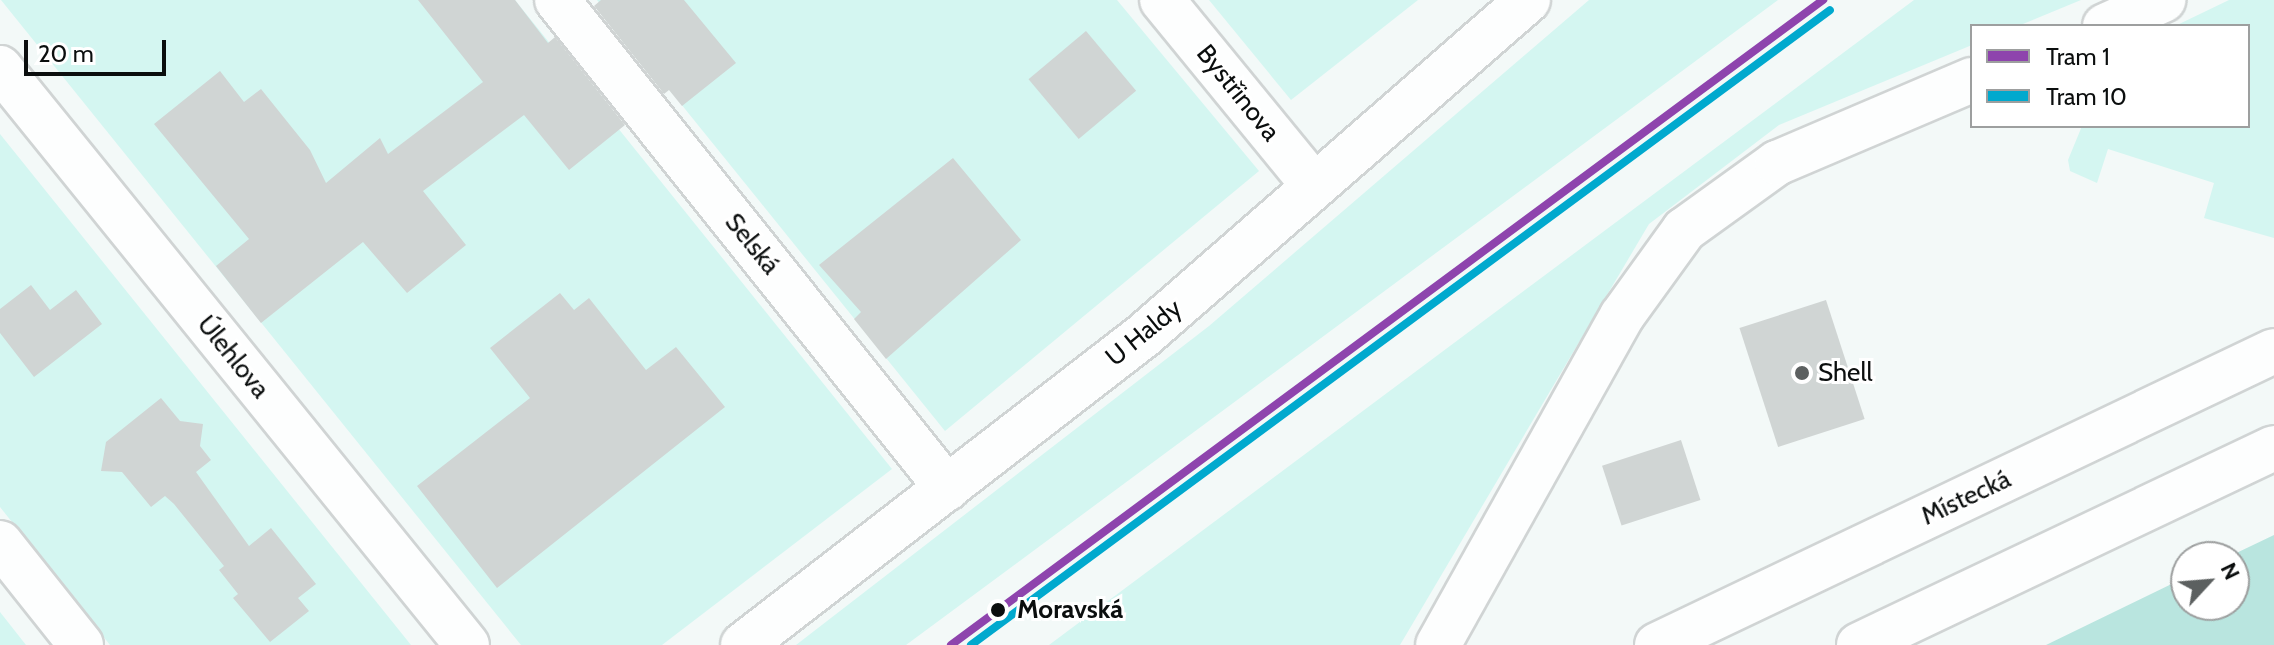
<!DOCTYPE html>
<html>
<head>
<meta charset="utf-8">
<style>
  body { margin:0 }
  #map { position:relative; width:2274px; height:645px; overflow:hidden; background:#f3f9f8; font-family:Cabin,sans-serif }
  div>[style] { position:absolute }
  .green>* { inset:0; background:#d4f6f1 }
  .forest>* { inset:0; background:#b9e5df }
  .building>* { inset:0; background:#d0d5d4; transform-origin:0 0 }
  .roads { filter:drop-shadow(2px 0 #d0d4d4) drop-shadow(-2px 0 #d0d4d4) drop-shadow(0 2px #d0d4d4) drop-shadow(0 -2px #d0d4d4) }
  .minor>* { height:44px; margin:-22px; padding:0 22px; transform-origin:22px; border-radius:22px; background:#fdfefe }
  .highway>* { height:44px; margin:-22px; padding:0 22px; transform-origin:22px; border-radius:22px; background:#fdfefe }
  .tram-1>* { height:8px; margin:-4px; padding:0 4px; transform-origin:4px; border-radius:4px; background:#8e44ad }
  .tram-2>* { height:8px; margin:-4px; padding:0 4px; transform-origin:4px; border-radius:4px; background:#00a9ce }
  .dots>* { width:22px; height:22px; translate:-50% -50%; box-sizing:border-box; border:4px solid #fff; border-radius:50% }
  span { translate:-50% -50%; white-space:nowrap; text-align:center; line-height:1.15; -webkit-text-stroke:6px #fff; paint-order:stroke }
  .street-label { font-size:26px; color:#0b0e0e }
  .poi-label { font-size:26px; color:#0b0e0e }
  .left { translate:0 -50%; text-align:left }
  .stop-label { font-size:26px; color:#0b0e0e; font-weight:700 }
  .legend { position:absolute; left:1970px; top:24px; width:280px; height:104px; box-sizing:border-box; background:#fff; border:2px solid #9d9f9f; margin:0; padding:10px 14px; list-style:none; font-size:24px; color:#0b0e0e }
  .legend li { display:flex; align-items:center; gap:16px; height:40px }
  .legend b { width:40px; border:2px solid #9d9f9f }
  .north { position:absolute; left:2170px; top:541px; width:80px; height:80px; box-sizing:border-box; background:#fff; border:2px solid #9d9f9f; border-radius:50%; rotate:64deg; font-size:22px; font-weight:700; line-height:32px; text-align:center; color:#0b0e0e }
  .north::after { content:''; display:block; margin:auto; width:28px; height:36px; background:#5c6060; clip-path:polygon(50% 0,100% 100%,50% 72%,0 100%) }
  .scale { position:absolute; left:24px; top:40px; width:142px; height:36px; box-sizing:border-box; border:4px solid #0b0e0e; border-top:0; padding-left:10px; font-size:24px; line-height:28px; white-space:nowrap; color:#0b0e0e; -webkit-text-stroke:6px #fff; paint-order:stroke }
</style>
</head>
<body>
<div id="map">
  <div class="green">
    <div style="clip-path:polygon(1px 0,515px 0,892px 469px,662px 645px,521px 645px)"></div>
    <div style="clip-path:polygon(597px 0,1117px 0,1259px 171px,945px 431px)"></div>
    <div style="clip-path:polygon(1209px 0,1418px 0,1291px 100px)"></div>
    <div style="clip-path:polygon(1589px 0,1778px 0,906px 645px,796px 645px,1209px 326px)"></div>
    <div style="clip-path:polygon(1914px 0,2081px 0,2018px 26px,1972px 26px,1972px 45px,1779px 125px,1649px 224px,1400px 645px,1049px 645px)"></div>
    <div style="clip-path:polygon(2229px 0,2274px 0,2274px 238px,2204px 218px,2214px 183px,2108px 149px,2097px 183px,2070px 171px,2068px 160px,2082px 126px,2248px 126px,2248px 26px,2175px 26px)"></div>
    <div style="clip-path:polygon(0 134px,411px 645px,110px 645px,0 507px)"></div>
    <div style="clip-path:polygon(0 612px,26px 645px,0 645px)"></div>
  </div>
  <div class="forest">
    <div style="clip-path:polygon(2274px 535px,2274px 645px,2046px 645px,2186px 577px,2186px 605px,2234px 605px,2234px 557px,2228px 557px)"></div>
  </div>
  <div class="building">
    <div style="clip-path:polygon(418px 0,515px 0,548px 43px,555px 37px,625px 125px,569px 170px,524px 115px,423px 191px,466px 245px,407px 293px,363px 242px,261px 323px,216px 266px,249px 239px,154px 124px,220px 71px,244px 102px,261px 89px,310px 150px,326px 183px,380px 138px,388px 154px,483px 82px)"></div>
    <div style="clip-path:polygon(601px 0,684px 0,736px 63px,682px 106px,669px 90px,664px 94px,594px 6px)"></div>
    <div style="left:1086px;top:31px;width:78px;height:75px;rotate:50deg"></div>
    <div style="clip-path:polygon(953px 158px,1021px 240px,886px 359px,854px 319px,861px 312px,819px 265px)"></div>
    <div style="clip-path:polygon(31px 285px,50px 310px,76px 290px,102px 324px,34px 377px,0 333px,0 309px)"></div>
    <div style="clip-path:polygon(560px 293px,574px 310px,589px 298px,646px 370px,676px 347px,725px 407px,497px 588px,417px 486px,530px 398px,490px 348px)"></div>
    <div style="left:1826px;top:300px;width:125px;height:91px;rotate:72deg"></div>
    <div style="clip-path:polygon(161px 398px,180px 421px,203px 424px,200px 446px,211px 460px,196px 472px,249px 546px,271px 528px,316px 584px,298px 598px,309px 611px,270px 642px,233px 598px,238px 594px,219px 570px,224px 566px,174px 504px,165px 496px,151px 507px,122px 472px,101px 471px,106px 442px)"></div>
    <div style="left:1681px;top:440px;width:63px;height:83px;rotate:72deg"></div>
  </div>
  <div class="roads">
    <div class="minor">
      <div style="left:557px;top:0;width:625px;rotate:51.37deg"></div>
      <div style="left:1162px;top:0;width:240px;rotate:50.7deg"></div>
      <div style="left:0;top:68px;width:742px;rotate:51.01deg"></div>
      <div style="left:0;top:543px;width:130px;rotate:51.5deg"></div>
      <div style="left:743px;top:645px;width:505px;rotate:-37.69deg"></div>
      <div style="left:1143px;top:336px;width:511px;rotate:-41.11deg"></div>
    </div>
    <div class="highway">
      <div style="left:2105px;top:26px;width:64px;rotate:-24.1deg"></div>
      <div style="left:1438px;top:645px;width:377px;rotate:-60.8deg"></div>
      <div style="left:1622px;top:316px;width:106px;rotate:-54.2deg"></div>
      <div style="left:1684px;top:230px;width:115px;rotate:-35.8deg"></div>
      <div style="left:1777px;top:163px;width:212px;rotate:-23.1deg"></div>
      <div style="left:1657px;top:645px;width:683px;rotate:-25.48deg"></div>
      <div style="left:1859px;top:645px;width:459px;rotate:-25.4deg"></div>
    </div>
  </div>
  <div class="tram-1">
    <div style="left:951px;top:645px;width:1085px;rotate:-36.49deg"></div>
  </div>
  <div class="tram-2">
    <div style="left:971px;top:645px;width:1068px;rotate:-36.47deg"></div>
  </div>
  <div class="dots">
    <div style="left:1802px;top:373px;background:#5c6060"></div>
    <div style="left:998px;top:610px;background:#0b0e0e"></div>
  </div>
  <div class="street-label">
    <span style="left:1238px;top:93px;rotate:51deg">Bystřinova</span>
    <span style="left:752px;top:244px;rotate:51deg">Selská</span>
    <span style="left:1144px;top:333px;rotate:-39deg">U Haldy</span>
    <span style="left:233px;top:357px;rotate:51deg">Úlehlova</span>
    <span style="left:1966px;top:498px;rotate:-25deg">Místecká</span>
  </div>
  <div class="poi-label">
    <span class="left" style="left:1818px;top:373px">Shell</span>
  </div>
  <div class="stop-label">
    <span class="left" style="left:1017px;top:610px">Moravská</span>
  </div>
  <ul class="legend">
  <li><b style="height:10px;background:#8e44ad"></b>Tram 1</li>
  <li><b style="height:10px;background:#00a9ce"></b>Tram 10</li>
  </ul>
  <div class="north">N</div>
  <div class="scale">20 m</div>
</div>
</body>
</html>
